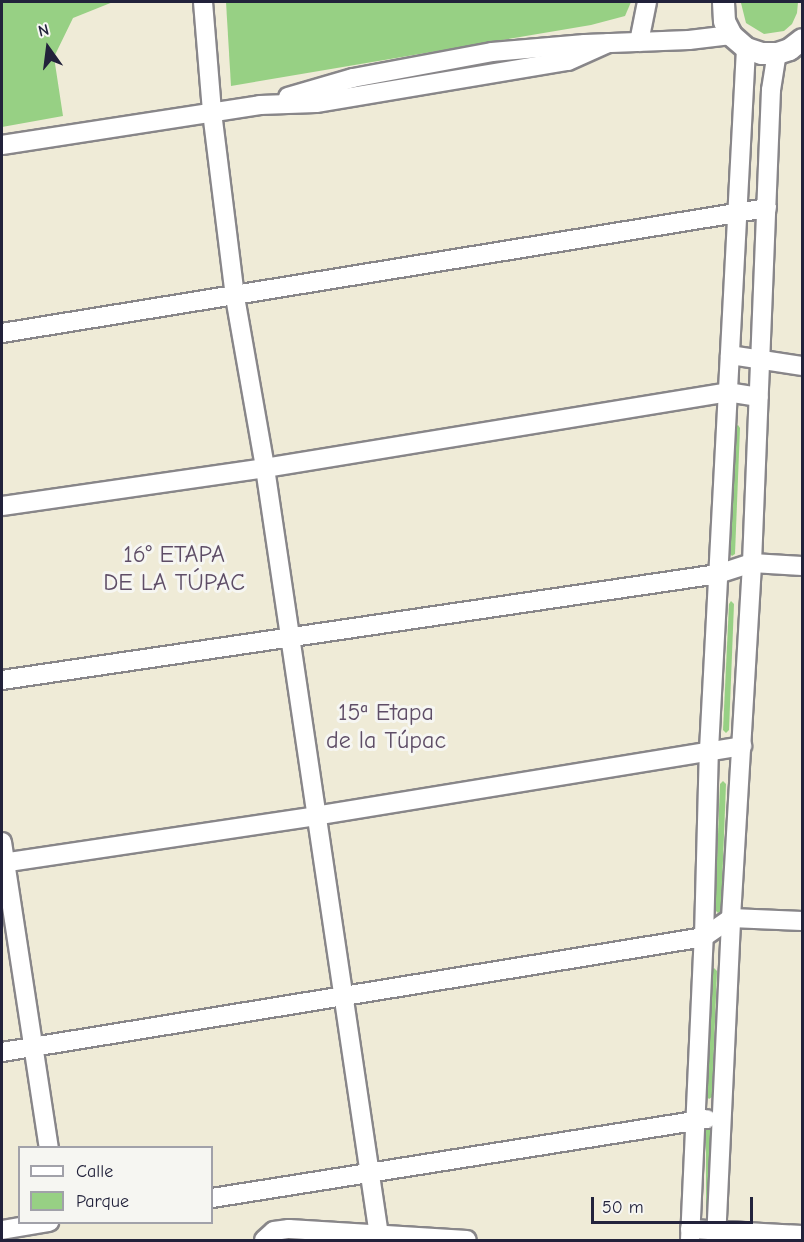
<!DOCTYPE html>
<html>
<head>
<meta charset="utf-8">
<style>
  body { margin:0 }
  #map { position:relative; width:804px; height:1242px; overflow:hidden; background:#efebd7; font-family:"Comic Neue",sans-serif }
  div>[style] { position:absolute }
  .green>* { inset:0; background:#97d084 }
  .roads { filter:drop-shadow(2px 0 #888689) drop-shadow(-2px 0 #888689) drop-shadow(0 2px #888689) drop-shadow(0 -2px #888689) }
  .minor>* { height:18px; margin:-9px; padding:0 9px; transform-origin:9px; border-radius:9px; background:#fff }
  .tertiary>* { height:21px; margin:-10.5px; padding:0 10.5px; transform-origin:10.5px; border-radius:10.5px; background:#fff }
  span { translate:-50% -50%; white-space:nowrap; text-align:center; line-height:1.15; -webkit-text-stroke:6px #f6f6f2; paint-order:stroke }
  .neighbourhood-label { font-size:24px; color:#5e4d66 }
  .frame { position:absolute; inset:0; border:3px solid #22223b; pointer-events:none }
  .legend { position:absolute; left:18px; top:1146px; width:195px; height:78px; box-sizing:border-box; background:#f6f6f2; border:2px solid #a1a1a9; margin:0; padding:8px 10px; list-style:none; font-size:18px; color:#22223b }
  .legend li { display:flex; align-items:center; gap:12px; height:30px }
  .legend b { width:30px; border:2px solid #a1a1a9 }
  .north { position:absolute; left:18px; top:18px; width:60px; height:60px; -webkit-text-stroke:4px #f6f6f2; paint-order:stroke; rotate:346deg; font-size:16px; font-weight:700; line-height:24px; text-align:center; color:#22223b }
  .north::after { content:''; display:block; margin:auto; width:21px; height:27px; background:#22223b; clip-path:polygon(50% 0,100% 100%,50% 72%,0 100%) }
  .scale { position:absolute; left:591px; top:1197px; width:162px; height:27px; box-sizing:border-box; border:3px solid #22223b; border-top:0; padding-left:8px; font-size:18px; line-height:21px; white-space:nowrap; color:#22223b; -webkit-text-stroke:4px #f6f6f2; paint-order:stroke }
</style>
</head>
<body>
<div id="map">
  <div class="green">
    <div style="clip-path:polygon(2px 2px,113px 2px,73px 18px,54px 57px,63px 116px,2px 127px)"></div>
    <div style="clip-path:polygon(226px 2px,631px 2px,625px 16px,591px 25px,231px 86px)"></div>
    <div style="clip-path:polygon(741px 3px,798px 2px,797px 13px,792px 24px,784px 31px,764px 34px,746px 23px)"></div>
    <div style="clip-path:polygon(738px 425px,740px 428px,735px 554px,732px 556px,730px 554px,735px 427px)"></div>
    <div style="clip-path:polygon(731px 601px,734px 604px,729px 730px,726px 733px,723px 730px,729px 604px)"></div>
    <div style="clip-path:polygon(723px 781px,726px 784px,721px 911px,718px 913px,715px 910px,720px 784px)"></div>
    <div style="clip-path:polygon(714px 968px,717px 971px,712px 1097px,709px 1099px,706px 1096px,711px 970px)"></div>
    <div style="clip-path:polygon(708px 1127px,711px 1130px,711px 1221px,706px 1223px,706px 1130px)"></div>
  </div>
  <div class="roads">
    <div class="minor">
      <div style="left:203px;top:2px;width:110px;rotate:85.3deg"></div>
      <div style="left:212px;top:112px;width:186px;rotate:82.9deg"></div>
      <div style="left:235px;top:297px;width:174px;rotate:80deg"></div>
      <div style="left:265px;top:468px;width:775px;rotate:81.55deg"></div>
      <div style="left:639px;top:42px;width:41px;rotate:-78.7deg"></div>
      <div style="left:288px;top:97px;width:68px;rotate:-16.3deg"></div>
      <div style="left:353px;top:78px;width:141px;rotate:-10.6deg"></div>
      <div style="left:492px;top:52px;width:93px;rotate:-4.9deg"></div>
      <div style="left:585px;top:44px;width:104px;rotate:-2.2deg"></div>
      <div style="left:689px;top:40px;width:42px;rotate:-6.8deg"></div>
      <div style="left:2px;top:145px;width:261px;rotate:-8.8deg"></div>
      <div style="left:260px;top:105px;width:56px;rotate:-2deg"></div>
      <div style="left:316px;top:103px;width:255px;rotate:-9.5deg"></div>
      <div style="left:568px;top:61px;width:44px;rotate:-24.2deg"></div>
      <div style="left:2px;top:333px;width:775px;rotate:-9.28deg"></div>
      <div style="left:730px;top:355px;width:73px;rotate:8.7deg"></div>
      <div style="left:2px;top:506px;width:266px;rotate:-8.2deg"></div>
      <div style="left:265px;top:468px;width:468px;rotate:-9.3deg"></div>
      <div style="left:727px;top:392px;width:32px;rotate:9deg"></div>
      <div style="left:2px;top:680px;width:724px;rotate:-8.42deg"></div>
      <div style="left:718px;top:574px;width:36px;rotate:-18deg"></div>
      <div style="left:752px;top:563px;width:50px;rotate:3.4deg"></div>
      <div style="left:2px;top:842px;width:310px;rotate:81.3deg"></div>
      <div style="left:2px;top:863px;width:317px;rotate:-8.5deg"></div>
      <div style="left:315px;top:816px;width:433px;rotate:-9.3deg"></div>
      <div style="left:2px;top:1052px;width:711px;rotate:-9.3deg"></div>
      <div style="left:704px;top:937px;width:33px;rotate:-35deg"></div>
      <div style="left:731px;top:918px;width:71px;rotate:2.4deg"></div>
      <div style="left:212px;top:1198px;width:501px;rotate:-9.07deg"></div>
      <div style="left:690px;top:1229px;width:112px;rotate:3.1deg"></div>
      <div style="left:2px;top:1230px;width:48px;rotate:-9.7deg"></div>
      <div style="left:264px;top:1240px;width:13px;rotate:-42deg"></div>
      <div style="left:274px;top:1231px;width:15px;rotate:-8deg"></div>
      <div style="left:289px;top:1229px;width:178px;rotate:3.5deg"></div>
      <div style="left:690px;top:1240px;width:303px;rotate:-87.4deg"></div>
      <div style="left:704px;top:937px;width:187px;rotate:-88.5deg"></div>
      <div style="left:709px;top:750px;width:703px;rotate:-86.98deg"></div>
      <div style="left:716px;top:1240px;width:322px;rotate:-87.3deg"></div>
      <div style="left:731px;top:918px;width:356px;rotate:-86.6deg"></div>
      <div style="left:752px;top:563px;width:473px;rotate:-87.7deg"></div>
      <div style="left:771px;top:90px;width:37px;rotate:-81deg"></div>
    </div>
    <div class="tertiary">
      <div style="left:723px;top:2px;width:19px;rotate:87deg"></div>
      <div style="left:724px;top:21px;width:16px;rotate:63deg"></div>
      <div style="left:731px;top:35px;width:20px;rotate:41deg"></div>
      <div style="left:746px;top:48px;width:16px;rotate:18deg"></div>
      <div style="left:761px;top:53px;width:16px"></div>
      <div style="left:777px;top:53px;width:13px;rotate:-18deg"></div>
      <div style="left:789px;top:49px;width:16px;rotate:-38deg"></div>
    </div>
  </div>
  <div class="neighbourhood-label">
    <span style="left:174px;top:569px">16° ETAPA<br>DE LA TÚPAC</span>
    <span style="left:386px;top:727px">15ª Etapa<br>de la Túpac</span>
  </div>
  <div class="frame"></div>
  <ul class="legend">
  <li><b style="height:8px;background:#fff"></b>Calle</li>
  <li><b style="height:16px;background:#97d084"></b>Parque</li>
  </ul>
  <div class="north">N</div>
  <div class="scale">50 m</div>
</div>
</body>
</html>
